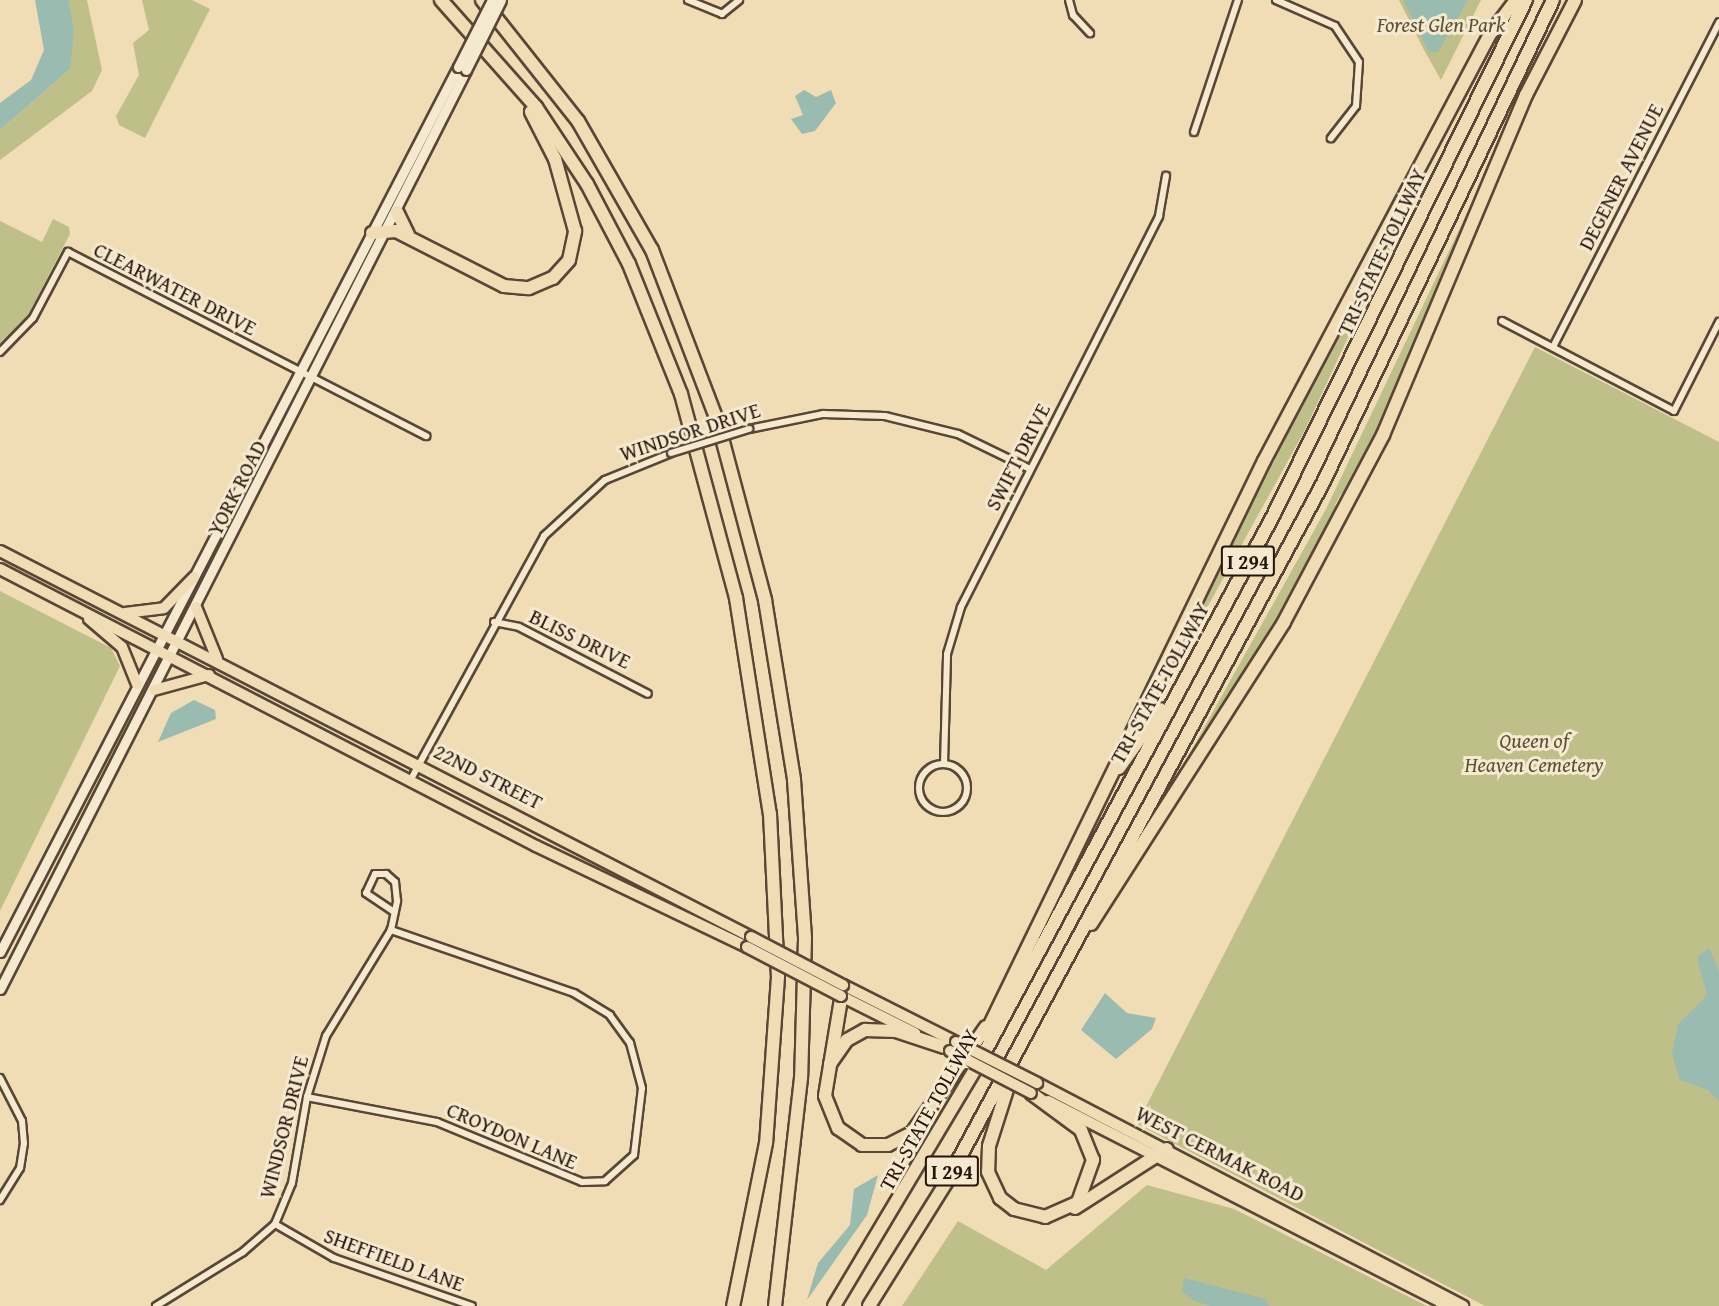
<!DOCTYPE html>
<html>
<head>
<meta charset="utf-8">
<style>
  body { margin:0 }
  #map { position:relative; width:1719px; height:1306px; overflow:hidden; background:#f0ddb5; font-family:"Gentium Book Plus",serif }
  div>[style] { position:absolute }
  .green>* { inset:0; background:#bfbf8a }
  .water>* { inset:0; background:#9abbb0 }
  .roads { filter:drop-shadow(2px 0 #594636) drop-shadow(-2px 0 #594636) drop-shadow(0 2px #594636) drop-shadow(0 -2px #594636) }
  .minor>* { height:6px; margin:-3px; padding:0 3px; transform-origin:3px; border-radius:3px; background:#f5e9cf }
  .minor>.ring { margin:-3px; padding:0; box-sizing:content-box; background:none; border:6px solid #f5e9cf; border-radius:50% }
  .secondary>* { height:9px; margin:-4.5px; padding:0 4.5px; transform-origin:4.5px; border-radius:4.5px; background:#f5e9cf }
  .primary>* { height:10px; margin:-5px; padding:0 5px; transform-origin:5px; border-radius:5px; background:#f0ddb5 }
  .motorway>* { height:12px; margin:-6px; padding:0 6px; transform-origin:6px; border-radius:6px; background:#f0ddb5 }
  .bridges { filter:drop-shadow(2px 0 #594636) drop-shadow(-2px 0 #594636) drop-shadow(0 2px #594636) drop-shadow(0 -2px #594636) }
  .minor-bridge>* { height:6px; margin:-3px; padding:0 3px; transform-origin:3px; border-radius:3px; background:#f5e9cf }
  .secondary-bridge>* { height:9px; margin:-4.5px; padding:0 4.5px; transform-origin:4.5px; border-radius:4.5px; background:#f5e9cf }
  .primary-bridge>* { height:10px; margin:-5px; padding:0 5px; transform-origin:5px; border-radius:5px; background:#f0ddb5 }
  span { translate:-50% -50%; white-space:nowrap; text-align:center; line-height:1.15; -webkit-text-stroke:6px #f5e9cf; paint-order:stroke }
  .shield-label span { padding:2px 4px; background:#f5e9cf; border:2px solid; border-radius:4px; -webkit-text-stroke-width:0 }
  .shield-label { font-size:20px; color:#27140b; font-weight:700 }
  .park-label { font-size:21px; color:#5c5037; font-style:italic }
  .street-label { font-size:21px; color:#27140b }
</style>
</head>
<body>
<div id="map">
  <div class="green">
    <div style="clip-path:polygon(67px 0,87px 0,102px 70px,92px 91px,0 160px,0 130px,70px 69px)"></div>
    <div style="clip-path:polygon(142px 0,192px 0,210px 9px,145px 138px,119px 125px,116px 116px,139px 75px,133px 43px,149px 30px)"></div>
    <div style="clip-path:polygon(1399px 0,1481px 0,1441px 80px,1424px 50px)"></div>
    <div style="clip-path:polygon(1479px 188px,1399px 386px,1345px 496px,1341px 494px,1335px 505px,1340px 508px,1264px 645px,1157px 812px,1326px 509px)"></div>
    <div style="clip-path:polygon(53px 219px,69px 227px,70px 234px,26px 319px,0 344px,0 221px,42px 242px)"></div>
    <div style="clip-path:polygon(1396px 234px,1305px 430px,1139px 731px,1261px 479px,1275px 460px,1270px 457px)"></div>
    <div style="clip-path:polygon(1535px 347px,1719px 442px,1719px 1306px,1485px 1306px,1137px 1124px)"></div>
    <div style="clip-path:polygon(0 591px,111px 648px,120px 666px,0 911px)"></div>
    <div style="clip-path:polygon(1147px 1185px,1234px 1209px,1427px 1306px,902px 1306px,958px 1221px,1046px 1270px)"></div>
  </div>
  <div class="water">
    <div style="clip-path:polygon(35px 0,68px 0,74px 30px,70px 69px,0 130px,0 103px,31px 80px,44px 50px)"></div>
    <div style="clip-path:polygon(1403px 0,1468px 0,1438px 52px,1429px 52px)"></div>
    <div style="clip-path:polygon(804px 90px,816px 97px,831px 90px,836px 103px,815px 131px,802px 134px,791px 119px,803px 115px,795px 96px)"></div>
    <div style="clip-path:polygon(194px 700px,215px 710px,216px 719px,158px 742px,171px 713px)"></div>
    <div style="clip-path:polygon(1709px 948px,1719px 971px,1719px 1101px,1708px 1090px,1680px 1080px,1672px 1054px,1678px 1024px,1707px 995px,1697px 957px)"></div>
    <div style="clip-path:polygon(1105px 993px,1127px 1013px,1156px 1018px,1152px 1029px,1116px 1059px,1081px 1030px)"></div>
    <div style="clip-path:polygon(878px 1175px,867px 1215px,807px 1300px,818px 1263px,850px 1225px,854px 1189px)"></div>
    <div style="clip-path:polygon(1184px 1278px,1266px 1299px,1269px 1306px,1210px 1306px,1192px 1300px,1182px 1292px)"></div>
  </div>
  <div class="roads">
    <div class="minor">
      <div style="left:688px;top:0;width:37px;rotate:22deg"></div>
      <div style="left:722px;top:14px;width:22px;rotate:-39deg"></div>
      <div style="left:1069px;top:0;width:16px;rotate:75deg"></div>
      <div style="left:1073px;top:15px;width:25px;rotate:47deg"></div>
      <div style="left:1276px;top:0;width:64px;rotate:23.8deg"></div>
      <div style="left:1335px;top:26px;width:43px;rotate:56.3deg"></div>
      <div style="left:1359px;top:62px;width:44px;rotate:93.9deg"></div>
      <div style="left:1356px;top:106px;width:41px;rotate:128deg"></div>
      <div style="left:1194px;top:132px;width:139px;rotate:-71.6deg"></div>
      <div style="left:1502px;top:321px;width:194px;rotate:27.6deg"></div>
      <div style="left:1674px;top:411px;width:100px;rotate:-63.2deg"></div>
      <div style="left:1553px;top:347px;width:365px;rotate:-62.9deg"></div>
      <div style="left:0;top:352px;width:47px;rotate:-45.9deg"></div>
      <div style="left:33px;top:318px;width:75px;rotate:-62.1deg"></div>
      <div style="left:68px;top:252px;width:403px;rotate:27.2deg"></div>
      <div style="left:749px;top:429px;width:76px;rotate:-11.5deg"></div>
      <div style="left:823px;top:414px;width:62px;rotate:1.8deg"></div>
      <div style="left:885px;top:416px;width:75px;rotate:13.9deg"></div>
      <div style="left:958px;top:434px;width:80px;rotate:25.9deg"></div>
      <div style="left:494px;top:622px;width:25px;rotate:11deg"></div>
      <div style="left:519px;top:627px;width:145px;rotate:27.4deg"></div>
      <div class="ring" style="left:919px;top:764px;width:42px;height:42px"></div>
      <div style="left:944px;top:764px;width:110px;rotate:-88.4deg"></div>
      <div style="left:947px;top:654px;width:49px;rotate:-73.4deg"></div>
      <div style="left:961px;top:607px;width:438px;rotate:-63.1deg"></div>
      <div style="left:1159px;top:216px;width:41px;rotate:-80.1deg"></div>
      <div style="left:410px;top:781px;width:279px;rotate:-61.3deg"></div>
      <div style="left:544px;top:536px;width:83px;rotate:-42.6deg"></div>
      <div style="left:605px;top:480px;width:71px;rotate:-22.2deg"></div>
      <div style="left:0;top:1078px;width:48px;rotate:62.9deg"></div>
      <div style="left:22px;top:1121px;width:22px;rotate:85deg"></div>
      <div style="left:24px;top:1143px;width:25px;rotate:99deg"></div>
      <div style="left:20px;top:1168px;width:38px;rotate:122deg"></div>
      <div style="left:307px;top:1097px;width:132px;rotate:10.9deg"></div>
      <div style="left:437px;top:1122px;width:157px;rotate:22.5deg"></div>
      <div style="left:582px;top:1182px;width:23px;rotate:-2deg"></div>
      <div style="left:605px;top:1181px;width:39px;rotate:-42deg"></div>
      <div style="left:634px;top:1155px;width:67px;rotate:-83.2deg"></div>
      <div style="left:642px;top:1088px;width:47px;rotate:-104.9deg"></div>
      <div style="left:630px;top:1043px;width:34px;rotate:-126deg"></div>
      <div style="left:610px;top:1015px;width:42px;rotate:-148.6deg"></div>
      <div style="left:574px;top:993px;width:194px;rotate:-161deg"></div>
      <div style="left:275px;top:1224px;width:68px;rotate:30deg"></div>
      <div style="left:334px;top:1258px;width:146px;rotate:19.2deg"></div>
      <div style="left:156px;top:1306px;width:102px;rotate:-31.8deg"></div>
      <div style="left:243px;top:1252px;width:43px;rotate:-41.2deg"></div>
      <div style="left:275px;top:1224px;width:44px;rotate:-67.5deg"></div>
      <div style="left:292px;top:1183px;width:87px;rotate:-80.1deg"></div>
      <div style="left:307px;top:1097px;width:64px;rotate:-72.7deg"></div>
      <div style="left:326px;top:1036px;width:124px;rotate:-58.5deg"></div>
      <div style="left:391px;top:930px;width:30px;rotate:-78deg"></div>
      <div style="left:397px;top:901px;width:19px;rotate:-96deg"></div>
      <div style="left:395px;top:882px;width:12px;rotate:-138deg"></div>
      <div style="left:386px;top:874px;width:11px;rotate:180deg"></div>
      <div style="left:375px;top:874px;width:21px;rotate:115deg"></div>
      <div style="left:366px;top:893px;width:34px;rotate:34deg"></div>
    </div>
    <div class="secondary">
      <div style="left:0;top:952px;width:996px;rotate:-62.64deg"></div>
      <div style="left:0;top:989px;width:1030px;rotate:-63.11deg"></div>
    </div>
    <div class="primary">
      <div style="left:0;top:551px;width:844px;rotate:27.2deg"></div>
      <div style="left:0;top:569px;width:603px;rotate:27.33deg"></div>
      <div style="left:536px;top:846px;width:234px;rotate:25.6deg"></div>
      <div style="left:196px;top:607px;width:56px;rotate:68deg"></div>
      <div style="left:125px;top:613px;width:39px;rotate:-7deg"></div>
      <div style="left:164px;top:608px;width:43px;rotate:-45.9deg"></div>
      <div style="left:89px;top:619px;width:43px;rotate:40.3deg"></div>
      <div style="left:122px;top:647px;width:40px;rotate:68deg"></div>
      <div style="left:154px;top:690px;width:57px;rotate:-15.3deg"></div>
      <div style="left:843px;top:985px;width:127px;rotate:26.8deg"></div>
      <div style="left:841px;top:996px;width:83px;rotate:26.6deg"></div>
      <div style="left:1037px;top:1083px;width:481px;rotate:27.6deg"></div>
      <div style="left:1048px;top:1101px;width:441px;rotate:27.1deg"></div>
      <div style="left:1440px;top:1302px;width:18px;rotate:13deg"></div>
    </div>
    <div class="motorway">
      <div style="left:441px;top:0;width:143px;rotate:48.4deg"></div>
      <div style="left:536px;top:107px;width:92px;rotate:56.5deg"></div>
      <div style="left:587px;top:184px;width:90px;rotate:62.3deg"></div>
      <div style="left:629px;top:264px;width:140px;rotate:68.2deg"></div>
      <div style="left:681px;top:394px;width:211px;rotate:74.9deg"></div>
      <div style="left:736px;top:598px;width:219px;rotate:81.1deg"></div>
      <div style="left:770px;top:814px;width:163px;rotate:87.2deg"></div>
      <div style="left:778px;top:977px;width:166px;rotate:94.1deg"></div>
      <div style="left:766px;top:1143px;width:166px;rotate:101.4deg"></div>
      <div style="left:482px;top:0;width:154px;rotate:51.6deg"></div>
      <div style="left:578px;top:121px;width:149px;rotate:60.2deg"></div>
      <div style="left:652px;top:250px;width:185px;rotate:69.1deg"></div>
      <div style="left:718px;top:423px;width:183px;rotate:75.1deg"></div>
      <div style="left:765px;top:600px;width:182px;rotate:80.8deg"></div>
      <div style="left:794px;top:780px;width:159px;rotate:86deg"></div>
      <div style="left:805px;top:939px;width:139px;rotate:91.6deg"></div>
      <div style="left:801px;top:1078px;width:229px;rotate:96.5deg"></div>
      <div style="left:397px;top:212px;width:25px;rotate:64deg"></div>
      <div style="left:372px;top:233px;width:24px;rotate:-5deg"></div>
      <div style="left:396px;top:231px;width:121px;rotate:27deg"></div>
      <div style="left:504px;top:286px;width:25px;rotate:5deg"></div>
      <div style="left:529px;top:288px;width:26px;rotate:-23deg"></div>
      <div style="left:553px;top:278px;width:24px;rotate:-48deg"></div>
      <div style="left:569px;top:260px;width:30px;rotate:-78deg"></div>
      <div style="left:575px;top:231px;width:75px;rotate:-105.5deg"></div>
      <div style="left:555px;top:159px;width:53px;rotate:-117.1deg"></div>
      <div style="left:1119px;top:768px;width:72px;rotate:-54.6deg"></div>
      <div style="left:1091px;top:924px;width:358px;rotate:-57.4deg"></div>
      <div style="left:1284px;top:622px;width:212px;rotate:-62.1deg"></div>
      <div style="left:1383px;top:435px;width:369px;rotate:-67.2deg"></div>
      <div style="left:1526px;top:95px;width:107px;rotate:-62.7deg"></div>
      <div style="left:843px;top:987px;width:110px;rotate:99.4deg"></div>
      <div style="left:825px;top:1096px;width:35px;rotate:68deg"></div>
      <div style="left:838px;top:1128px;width:29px;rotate:35deg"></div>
      <div style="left:862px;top:1145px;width:26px"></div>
      <div style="left:888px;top:1145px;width:27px;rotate:-27deg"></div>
      <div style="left:912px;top:1133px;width:129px;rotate:-55.1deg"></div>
      <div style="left:985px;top:1035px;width:638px;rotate:-64.08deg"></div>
      <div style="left:1264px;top:461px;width:484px;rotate:-62.1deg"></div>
      <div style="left:1491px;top:33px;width:41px;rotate:-52.9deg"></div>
      <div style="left:830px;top:1064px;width:29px;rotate:-55deg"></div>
      <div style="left:847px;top:1040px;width:21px;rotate:-29deg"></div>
      <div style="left:865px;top:1030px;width:31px;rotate:2deg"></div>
      <div style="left:896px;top:1031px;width:51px;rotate:18.4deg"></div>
      <div style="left:1011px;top:1077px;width:72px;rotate:107.7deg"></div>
      <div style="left:989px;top:1146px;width:26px;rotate:92deg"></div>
      <div style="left:988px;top:1172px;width:29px;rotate:65deg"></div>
      <div style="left:1000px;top:1198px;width:18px;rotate:38deg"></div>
      <div style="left:1014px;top:1209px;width:32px;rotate:14deg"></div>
      <div style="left:1045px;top:1217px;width:36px;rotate:-24deg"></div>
      <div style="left:1078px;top:1202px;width:45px;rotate:-70.3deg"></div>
      <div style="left:1093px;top:1160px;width:32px;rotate:-112deg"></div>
      <div style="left:1081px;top:1130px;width:62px;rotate:-143.5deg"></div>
      <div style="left:1075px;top:1208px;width:109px;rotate:-32.7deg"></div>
      <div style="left:834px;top:1306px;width:287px;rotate:-59.2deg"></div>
      <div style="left:981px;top:1059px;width:617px;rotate:-61.73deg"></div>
      <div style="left:1273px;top:516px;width:575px;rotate:-63.88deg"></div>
      <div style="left:869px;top:1306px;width:147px;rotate:-58deg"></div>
      <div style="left:947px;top:1181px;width:793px;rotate:-61.69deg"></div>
      <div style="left:1323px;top:483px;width:535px;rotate:-64.54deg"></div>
    </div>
  </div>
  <div class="bridges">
    <div class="minor-bridge">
      <div style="left:671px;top:453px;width:82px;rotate:-17.1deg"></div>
    </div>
    <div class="secondary-bridge">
      <div style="left:458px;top:67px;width:75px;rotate:-63.1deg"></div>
      <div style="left:466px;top:70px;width:78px;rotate:-63.4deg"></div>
    </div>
    <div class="primary-bridge">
      <div style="left:751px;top:937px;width:104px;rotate:27.6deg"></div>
      <div style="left:747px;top:947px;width:106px;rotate:27.5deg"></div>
      <div style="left:956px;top:1042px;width:91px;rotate:26.8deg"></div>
      <div style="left:950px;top:1051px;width:91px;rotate:27.4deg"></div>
    </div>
  </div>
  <div class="shield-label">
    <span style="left:1248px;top:561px">I 294</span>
    <span style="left:952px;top:1171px">I 294</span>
  </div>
  <div class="park-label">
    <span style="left:1441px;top:25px">Forest Glen Park</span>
    <span style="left:1534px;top:753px">Queen of<br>Heaven Cemetery</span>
  </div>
  <div class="street-label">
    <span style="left:1621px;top:177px;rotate:-63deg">DEGENER AVENUE</span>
    <span style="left:1382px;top:252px;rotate:-65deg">TRI-STATE TOLLWAY</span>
    <span style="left:175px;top:289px;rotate:27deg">CLEARWATER DRIVE</span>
    <span style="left:690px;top:432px;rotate:-18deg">WINDSOR DRIVE</span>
    <span style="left:1018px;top:457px;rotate:-63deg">SWIFT DRIVE</span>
    <span style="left:237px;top:488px;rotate:-63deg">YORK ROAD</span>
    <span style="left:580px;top:639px;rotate:26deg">BLISS DRIVE</span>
    <span style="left:1160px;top:683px;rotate:-61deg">TRI-STATE TOLLWAY</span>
    <span style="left:488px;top:777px;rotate:27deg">22ND STREET</span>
    <span style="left:929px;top:1110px;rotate:-61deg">TRI-STATE TOLLWAY</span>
    <span style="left:284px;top:1127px;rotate:-76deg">WINDSOR DRIVE</span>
    <span style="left:512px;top:1136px;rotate:23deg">CROYDON LANE</span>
    <span style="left:1220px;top:1154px;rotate:27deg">WEST CERMAK ROAD</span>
    <span style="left:394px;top:1260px;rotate:20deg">SHEFFIELD LANE</span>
  </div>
</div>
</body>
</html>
